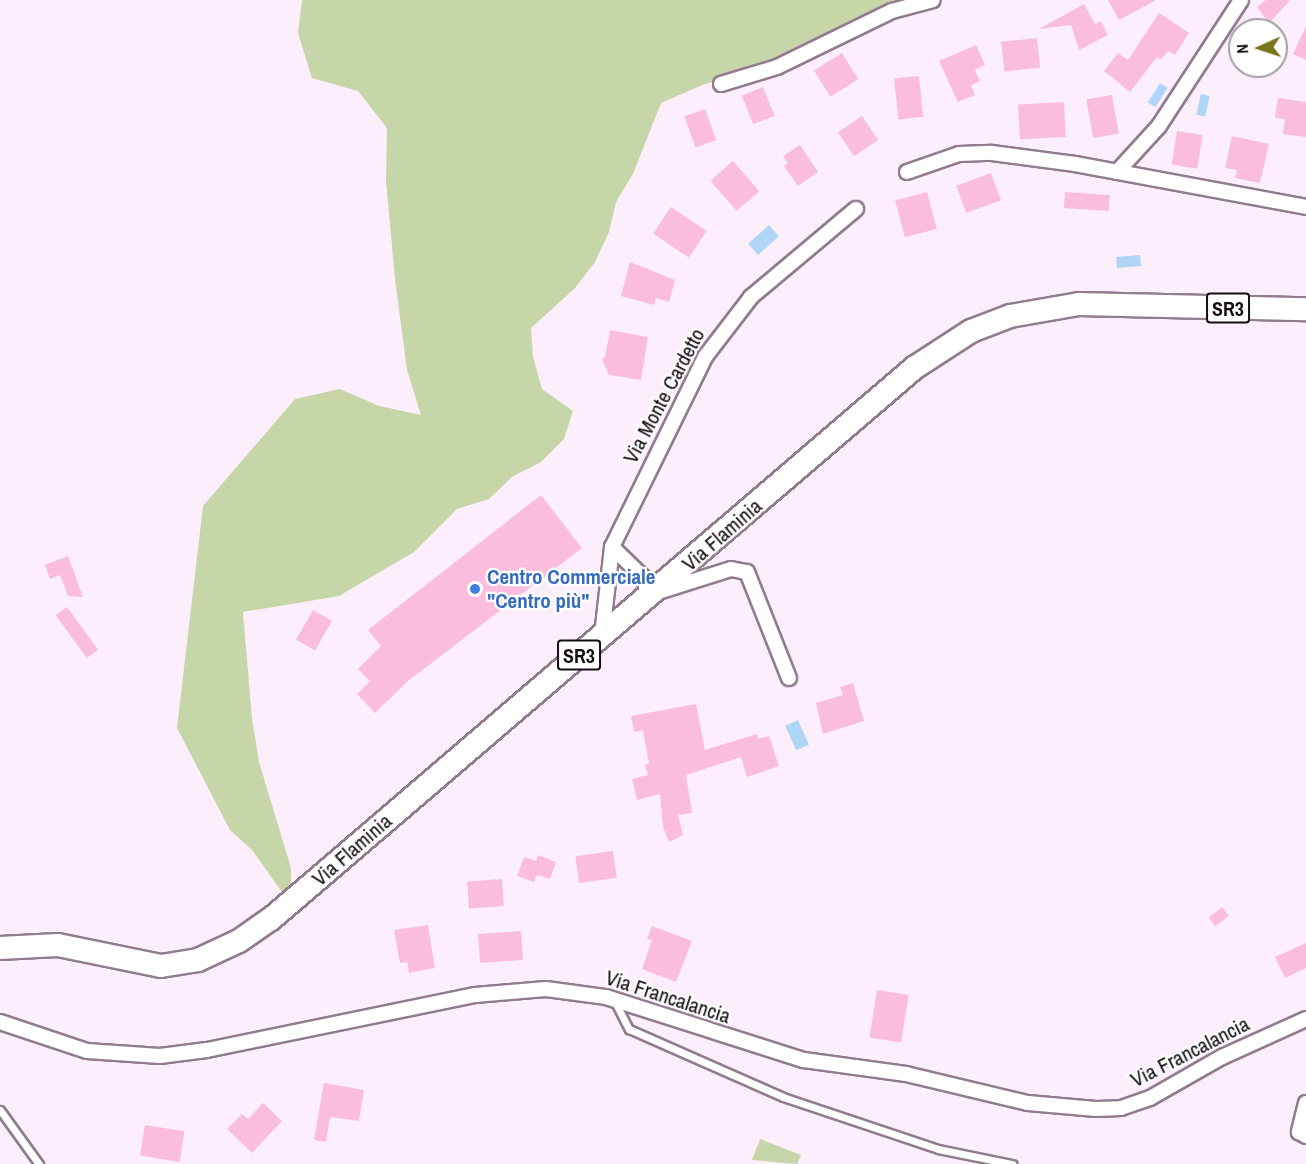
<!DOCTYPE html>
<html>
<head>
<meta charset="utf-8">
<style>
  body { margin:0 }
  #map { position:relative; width:1306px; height:1164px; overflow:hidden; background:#fdeefb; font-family:"Archivo Narrow",sans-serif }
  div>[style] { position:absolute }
  .green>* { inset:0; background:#c7d6a9 }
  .water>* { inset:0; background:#afd5f7; transform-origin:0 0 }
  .building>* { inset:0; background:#fabedc; transform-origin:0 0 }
  .roads { filter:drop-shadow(2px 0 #917b8f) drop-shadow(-2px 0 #917b8f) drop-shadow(0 2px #917b8f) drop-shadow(0 -2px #917b8f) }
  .service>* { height:7px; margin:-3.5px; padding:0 3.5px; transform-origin:3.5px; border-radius:3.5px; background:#fff }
  .minor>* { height:14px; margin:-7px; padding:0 7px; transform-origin:7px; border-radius:7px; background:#fff }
  .primary>* { height:22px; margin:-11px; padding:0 11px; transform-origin:11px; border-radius:11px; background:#fff }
  .dots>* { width:16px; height:16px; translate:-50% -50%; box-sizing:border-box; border:3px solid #fff; border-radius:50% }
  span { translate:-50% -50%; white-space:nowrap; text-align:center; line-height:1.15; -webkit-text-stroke:4.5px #fff; paint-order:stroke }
  .shield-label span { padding:2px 4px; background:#fff; border:2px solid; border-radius:4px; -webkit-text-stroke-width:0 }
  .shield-label { font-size:20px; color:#140c13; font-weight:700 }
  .street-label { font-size:21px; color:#140c13 }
  .shop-label { font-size:21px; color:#366cbe; font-weight:700 }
  .left { translate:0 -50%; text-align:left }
  .north { position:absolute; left:1228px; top:18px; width:60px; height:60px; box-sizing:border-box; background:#fff; border:2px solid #a19ea1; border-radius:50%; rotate:267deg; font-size:16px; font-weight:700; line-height:24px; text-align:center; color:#140c13 }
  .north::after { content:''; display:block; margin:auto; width:21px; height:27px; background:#79771d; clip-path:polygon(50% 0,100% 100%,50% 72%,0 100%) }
</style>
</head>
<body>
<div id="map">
  <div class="green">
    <div style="clip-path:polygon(302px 0,913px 0,888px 5px,767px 67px,702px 85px,661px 103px,633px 174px,616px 202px,609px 232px,595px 262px,575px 288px,531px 328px,533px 357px,542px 389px,573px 411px,564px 439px,541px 462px,512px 477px,489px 499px,457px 509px,414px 552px,339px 596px,243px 612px,252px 719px,259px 762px,291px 868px,291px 905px,253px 851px,230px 830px,177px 728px,203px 506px,295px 399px,340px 389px,379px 406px,421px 415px,407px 370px,395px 279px,386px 181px,387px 128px,358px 91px,312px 78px,298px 33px)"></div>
    <div style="clip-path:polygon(760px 1139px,801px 1155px,797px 1164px,752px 1160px)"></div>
  </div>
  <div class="water">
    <div style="left:1160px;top:83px;width:9px;height:23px;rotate:32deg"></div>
    <div style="left:1201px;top:94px;width:9px;height:21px;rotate:13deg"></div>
    <div style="left:769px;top:225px;width:15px;height:28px;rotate:48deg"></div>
    <div style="left:1140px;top:255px;width:11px;height:24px;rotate:85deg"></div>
    <div style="left:798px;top:720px;width:27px;height:14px;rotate:66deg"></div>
  </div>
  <div class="building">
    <div style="clip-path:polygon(1108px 0,1156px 0,1119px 20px)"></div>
    <div style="clip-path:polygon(1266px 0,1290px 0,1269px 23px,1257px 7px)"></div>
    <div style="clip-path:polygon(1084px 4px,1095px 24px,1101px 21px,1108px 35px,1079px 50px,1071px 25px,1039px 29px)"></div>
    <div style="clip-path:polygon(1159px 13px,1189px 33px,1175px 55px,1168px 51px,1161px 60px,1157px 57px,1130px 92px,1104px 71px,1118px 53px,1128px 60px)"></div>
    <div style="clip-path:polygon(1306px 26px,1306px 60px,1293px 54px)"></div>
    <div style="left:1037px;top:38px;width:30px;height:36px;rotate:84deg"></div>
    <div style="clip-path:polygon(976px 45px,985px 65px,975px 70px,980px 81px,971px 85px,975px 95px,958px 102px,939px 61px)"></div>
    <div style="left:842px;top:53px;width:31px;height:33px;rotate:58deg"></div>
    <div style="left:919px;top:76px;width:41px;height:25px;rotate:84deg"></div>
    <div style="left:763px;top:87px;width:31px;height:23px;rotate:68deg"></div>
    <div style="left:1112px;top:95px;width:39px;height:26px;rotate:80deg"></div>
    <div style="clip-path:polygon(1278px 98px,1306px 102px,1306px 137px,1283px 134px,1285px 119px,1275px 118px)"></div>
    <div style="left:1064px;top:102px;width:35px;height:46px;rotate:87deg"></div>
    <div style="left:705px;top:109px;width:33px;height:22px;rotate:70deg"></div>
    <div style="left:862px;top:116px;width:29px;height:29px;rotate:56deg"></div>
    <div style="left:1177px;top:131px;width:26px;height:34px;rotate:9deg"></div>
    <div style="clip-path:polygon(1232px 136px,1269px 144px,1260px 183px,1235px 178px,1237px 170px,1225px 168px)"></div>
    <div style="clip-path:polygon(800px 145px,818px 172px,798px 186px,784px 166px,788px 163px,783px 156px)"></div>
    <div style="left:733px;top:161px;width:40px;height:30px;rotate:49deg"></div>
    <div style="left:991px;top:173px;width:29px;height:37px;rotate:70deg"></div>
    <div style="left:927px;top:192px;width:38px;height:33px;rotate:75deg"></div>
    <div style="left:1065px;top:192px;width:45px;height:16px;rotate:4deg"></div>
    <div style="left:671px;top:207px;width:43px;height:32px;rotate:34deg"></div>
    <div style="clip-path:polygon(630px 262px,675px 280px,669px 302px,656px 298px,654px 305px,621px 296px)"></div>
    <div style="clip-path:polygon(610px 330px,648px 337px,641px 380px,609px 375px,602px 359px,605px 357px)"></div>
    <div style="clip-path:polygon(541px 495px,582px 548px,408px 681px,375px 713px,357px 694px,370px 681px,358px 669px,381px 646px,368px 630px)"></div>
    <div style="clip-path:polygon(68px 556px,83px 597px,68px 596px,60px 575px,50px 579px,45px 565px)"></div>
    <div style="left:67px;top:607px;width:53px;height:14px;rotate:54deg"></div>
    <div style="left:313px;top:610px;width:22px;height:34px;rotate:30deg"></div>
    <div style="clip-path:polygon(853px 683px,864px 721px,823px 734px,816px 703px,843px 695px,840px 687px)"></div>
    <div style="clip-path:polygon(696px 704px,705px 750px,757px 734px,758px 739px,769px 736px,779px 766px,747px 777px,741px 757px,686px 775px,692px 813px,678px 815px,683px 835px,669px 842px,663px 827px,660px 794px,637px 800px,632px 779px,648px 775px,645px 765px,649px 764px,643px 730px,634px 732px,631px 716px)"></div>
    <div style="left:613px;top:851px;width:27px;height:38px;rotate:82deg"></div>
    <div style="clip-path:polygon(538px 855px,556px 862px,550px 879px,537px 875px,534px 882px,517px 876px,524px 857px,536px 861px)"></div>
    <div style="left:502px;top:879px;width:27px;height:35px;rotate:86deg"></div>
    <div style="left:1222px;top:907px;width:11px;height:17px;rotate:52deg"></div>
    <div style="clip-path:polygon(428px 925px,435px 968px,409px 973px,407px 962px,400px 963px,394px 930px)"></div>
    <div style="clip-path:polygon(652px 926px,692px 941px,676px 982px,642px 969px,652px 940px,647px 939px)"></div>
    <div style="left:521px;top:931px;width:29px;height:43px;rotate:86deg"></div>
    <div style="clip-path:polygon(1306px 943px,1306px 968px,1285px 978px,1275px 957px)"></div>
    <div style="left:877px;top:990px;width:32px;height:48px;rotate:9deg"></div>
    <div style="clip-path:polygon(324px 1083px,364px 1090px,359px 1121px,330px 1117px,326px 1142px,314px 1140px)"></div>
    <div style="clip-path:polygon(263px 1103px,282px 1121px,252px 1153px,227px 1129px,242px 1114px,248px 1119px)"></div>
    <div style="left:145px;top:1125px;width:40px;height:31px;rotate:9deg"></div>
  </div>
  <div class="roads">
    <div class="service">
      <div style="left:614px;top:1000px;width:33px;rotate:63deg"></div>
      <div style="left:629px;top:1029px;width:168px;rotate:23.8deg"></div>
      <div style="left:783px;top:1097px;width:163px;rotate:18.5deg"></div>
      <div style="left:938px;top:1149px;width:76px;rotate:11.5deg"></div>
      <div style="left:0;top:1110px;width:67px;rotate:54.2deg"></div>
    </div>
    <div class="minor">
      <div style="left:721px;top:84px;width:59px;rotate:-16.9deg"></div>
      <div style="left:777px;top:67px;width:128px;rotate:-26deg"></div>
      <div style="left:892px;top:11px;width:42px;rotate:-15deg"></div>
      <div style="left:907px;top:172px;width:55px;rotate:-19.1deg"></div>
      <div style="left:959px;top:154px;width:33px;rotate:-2deg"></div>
      <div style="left:992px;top:153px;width:84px;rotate:7.5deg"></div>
      <div style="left:1075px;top:164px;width:235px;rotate:10.5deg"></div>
      <div style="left:1117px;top:172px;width:62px;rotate:-47.6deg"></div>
      <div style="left:1159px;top:126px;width:150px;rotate:-56.9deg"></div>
      <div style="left:612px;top:547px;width:45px;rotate:44.1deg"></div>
      <div style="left:644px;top:578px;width:18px;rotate:77deg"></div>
      <div style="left:661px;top:591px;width:73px;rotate:-17.4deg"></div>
      <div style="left:731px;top:569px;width:16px;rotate:11deg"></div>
      <div style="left:747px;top:572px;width:114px;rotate:68.4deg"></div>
      <div style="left:602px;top:635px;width:89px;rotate:-83.5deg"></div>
      <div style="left:612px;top:547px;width:212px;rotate:-63.9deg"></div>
      <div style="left:705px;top:357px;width:76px;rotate:-52.5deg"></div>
      <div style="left:751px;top:297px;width:137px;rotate:-40deg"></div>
      <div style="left:0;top:1022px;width:92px;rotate:18.4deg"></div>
      <div style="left:87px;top:1051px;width:73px;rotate:3.9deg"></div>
      <div style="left:160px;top:1056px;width:47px;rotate:-7.3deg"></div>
      <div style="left:207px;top:1050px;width:274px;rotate:-11.6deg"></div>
      <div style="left:475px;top:995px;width:71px;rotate:-4.8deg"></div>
      <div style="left:546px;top:989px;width:61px;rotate:7.6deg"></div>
      <div style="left:606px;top:997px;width:208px;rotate:17.7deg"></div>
      <div style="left:804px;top:1060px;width:103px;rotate:7.8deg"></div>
      <div style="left:906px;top:1074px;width:125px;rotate:13.4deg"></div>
      <div style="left:1028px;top:1103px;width:68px;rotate:5deg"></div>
      <div style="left:1096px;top:1109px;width:25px;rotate:-2deg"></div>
      <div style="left:1121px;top:1108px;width:31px;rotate:-19deg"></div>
      <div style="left:1150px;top:1098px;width:83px;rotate:-29.7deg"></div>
      <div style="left:1222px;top:1057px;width:92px;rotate:-24.3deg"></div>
      <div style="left:1306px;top:1103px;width:30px;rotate:104deg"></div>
      <div style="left:1299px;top:1132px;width:8px;rotate:30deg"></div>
    </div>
    <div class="primary">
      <div style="left:0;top:948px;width:58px;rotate:-3deg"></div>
      <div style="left:58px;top:945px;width:105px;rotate:11.5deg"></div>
      <div style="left:161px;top:966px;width:37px;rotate:-9deg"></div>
      <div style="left:198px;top:960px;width:45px;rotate:-24.9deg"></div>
      <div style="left:239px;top:941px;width:39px;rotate:-35deg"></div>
      <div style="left:271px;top:919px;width:847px;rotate:-40.59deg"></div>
      <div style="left:914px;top:368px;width:68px;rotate:-33deg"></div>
      <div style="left:971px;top:331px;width:42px;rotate:-21deg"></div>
      <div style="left:1010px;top:316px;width:70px;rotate:-9.9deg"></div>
      <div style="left:1079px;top:304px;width:227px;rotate:1.3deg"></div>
    </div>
  </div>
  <div class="dots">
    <div style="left:475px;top:589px;background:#3f7fe0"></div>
  </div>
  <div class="shield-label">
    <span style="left:1228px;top:308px">SR3</span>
    <span style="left:579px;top:655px">SR3</span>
  </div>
  <div class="street-label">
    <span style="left:664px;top:396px;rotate:-62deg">Via Monte Cardetto</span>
    <span style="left:722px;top:535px;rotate:-41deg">Via Flaminia</span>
    <span style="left:352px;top:850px;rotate:-41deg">Via Flaminia</span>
    <span style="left:668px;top:997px;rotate:18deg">Via Francalancia</span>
    <span style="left:1190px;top:1052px;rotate:-27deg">Via Francalancia</span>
  </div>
  <div class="shop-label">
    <span class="left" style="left:487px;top:589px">Centro Commerciale<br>"Centro più"</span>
  </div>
  <div class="north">N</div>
</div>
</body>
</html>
